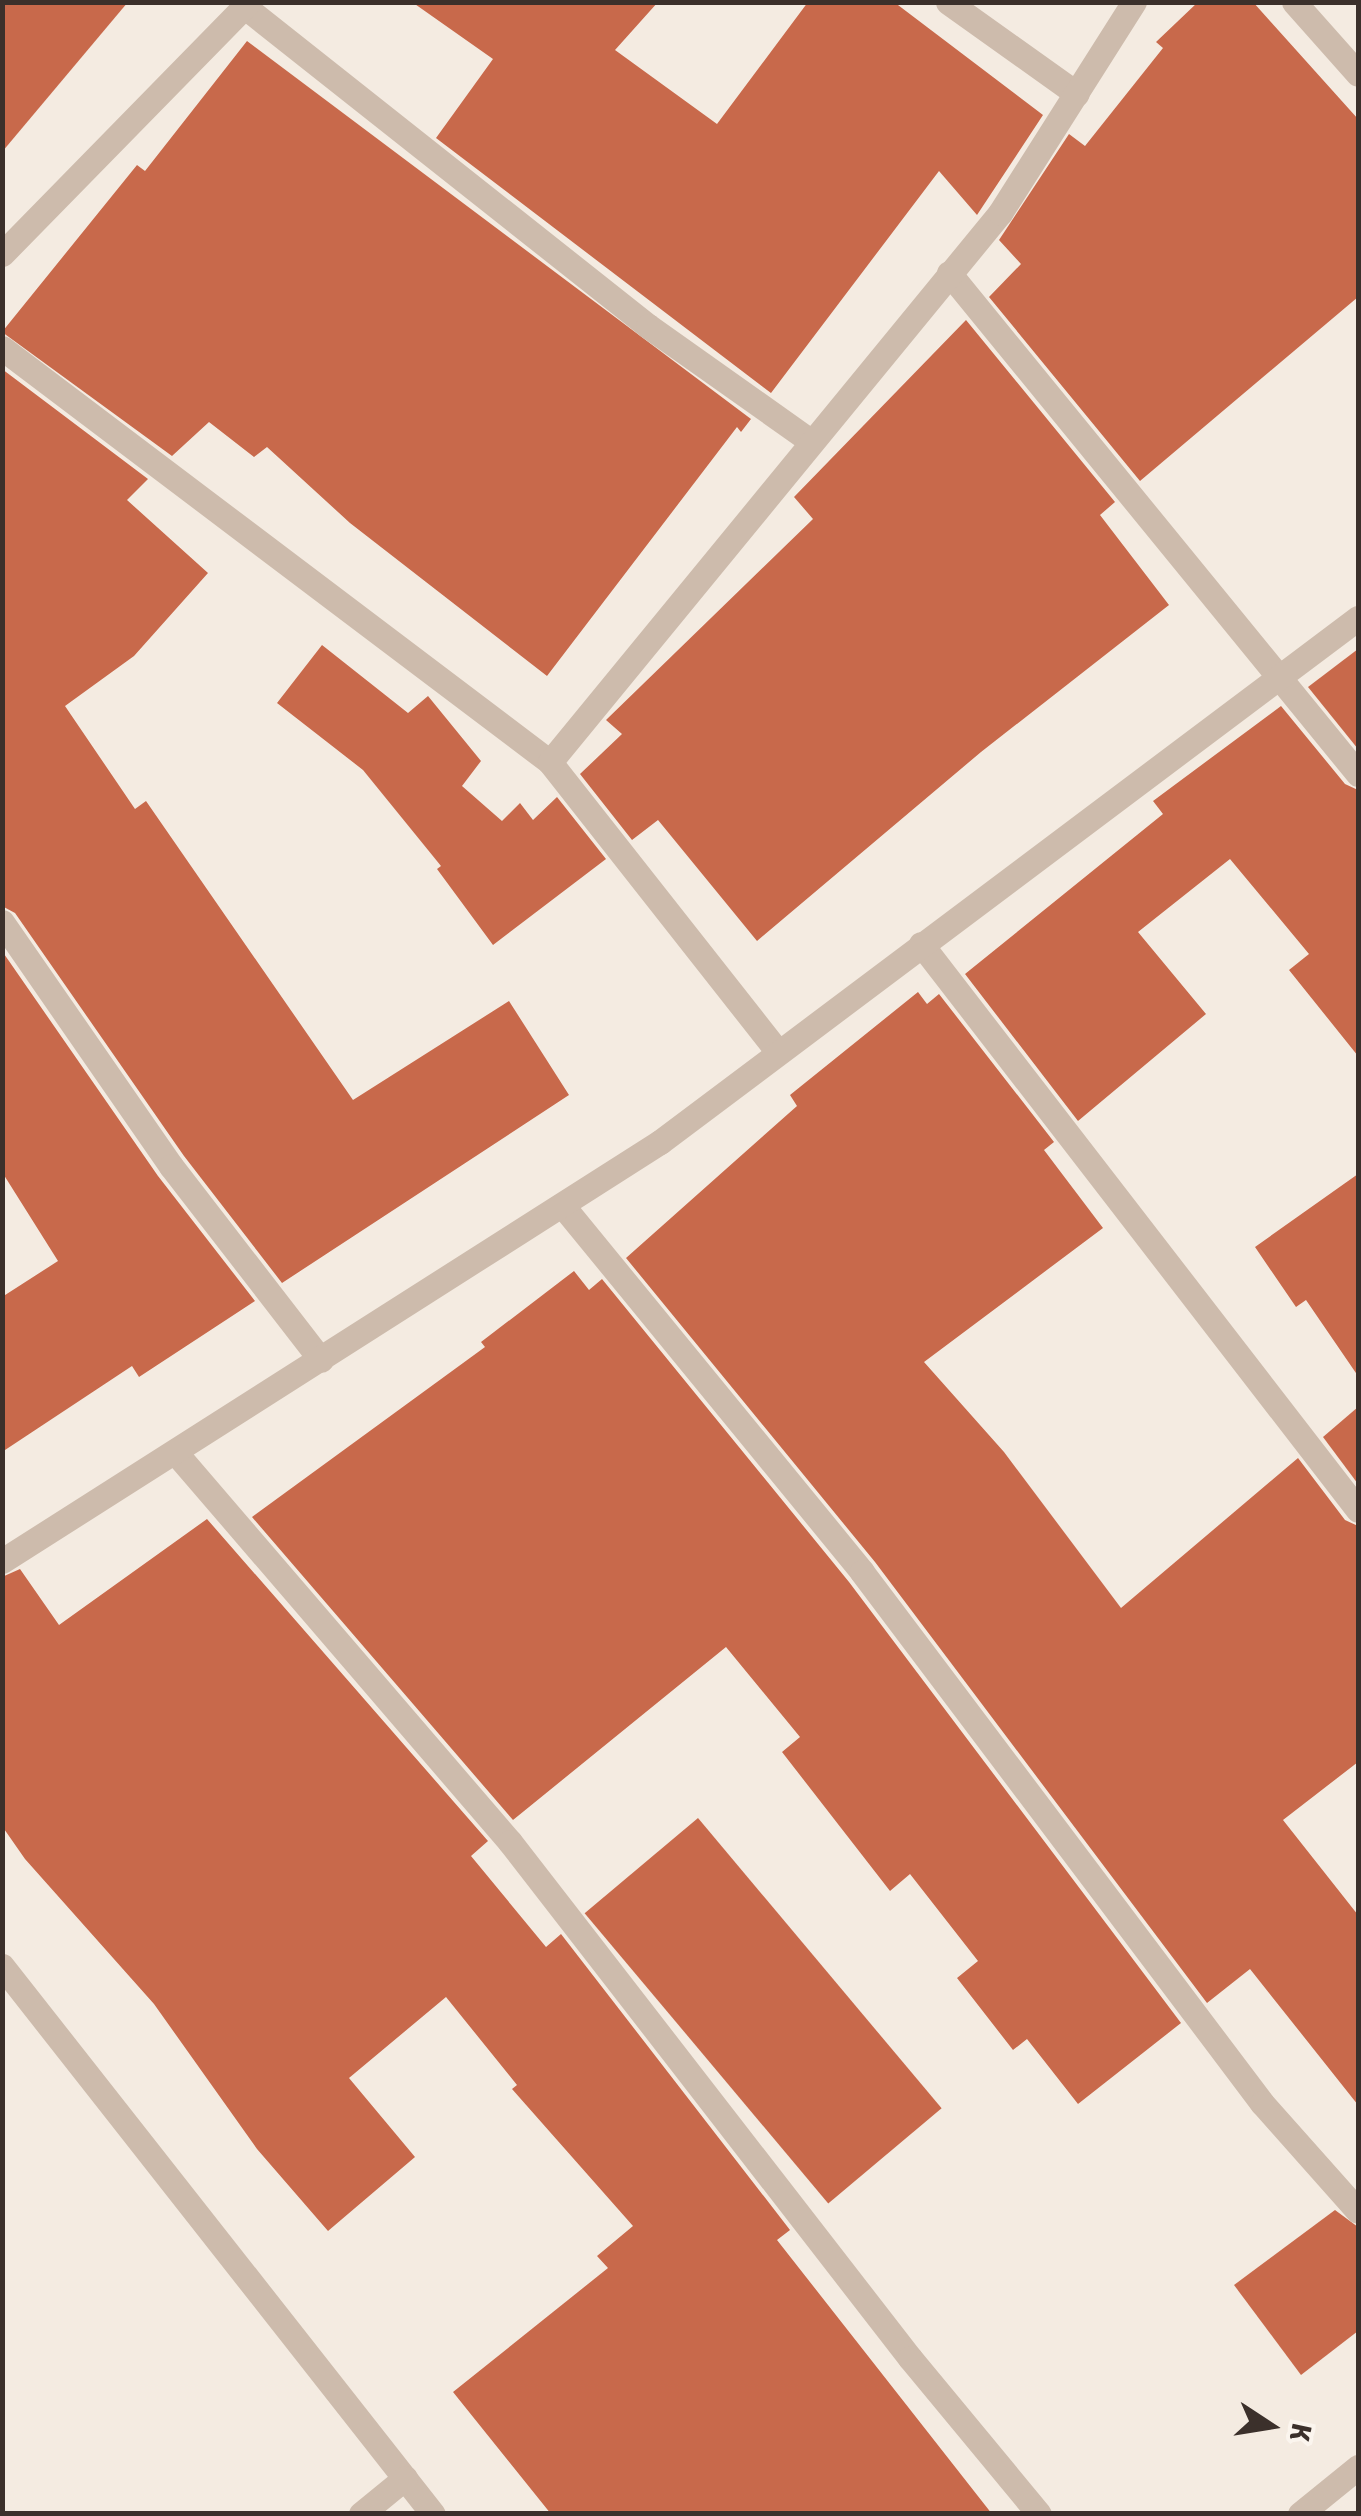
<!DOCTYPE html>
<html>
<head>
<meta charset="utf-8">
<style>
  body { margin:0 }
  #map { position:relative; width:1361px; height:2516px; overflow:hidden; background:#f4ebe1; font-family:Signika,sans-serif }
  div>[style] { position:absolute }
  .building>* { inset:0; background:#c8694b; transform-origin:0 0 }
  .street>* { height:25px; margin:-12.5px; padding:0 12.5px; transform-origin:12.5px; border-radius:12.5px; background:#cdbbac }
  span { translate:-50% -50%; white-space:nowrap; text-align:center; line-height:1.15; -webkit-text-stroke:8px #fbf5ee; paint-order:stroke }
  .frame { position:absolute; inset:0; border:5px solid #3b302b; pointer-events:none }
  .north { position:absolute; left:1221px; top:2376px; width:100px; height:100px; -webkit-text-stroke:8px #fbf5ee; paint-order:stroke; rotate:102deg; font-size:28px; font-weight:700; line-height:40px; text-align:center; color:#3b302b }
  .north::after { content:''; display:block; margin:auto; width:35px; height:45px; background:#3b302b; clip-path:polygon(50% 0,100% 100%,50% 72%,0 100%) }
</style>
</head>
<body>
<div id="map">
  <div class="building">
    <div style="clip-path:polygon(2px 2px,128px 2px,2px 152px)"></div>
    <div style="clip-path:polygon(412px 2px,658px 2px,615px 50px,717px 124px,808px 2px,894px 2px,1043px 115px,977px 215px,939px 171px,771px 393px,436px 138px,493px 59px)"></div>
    <div style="clip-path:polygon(1198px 2px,1253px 2px,1358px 119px,1358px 297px,1140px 481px,989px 297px,1021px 264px,999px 240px,1069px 134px,1085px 146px,1163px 48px,1156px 42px)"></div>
    <div style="clip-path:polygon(247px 41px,751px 419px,741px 432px,737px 427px,547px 676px,350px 523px,267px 447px,254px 457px,209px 422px,172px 456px,2px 332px,137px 165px,145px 171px)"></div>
    <div style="clip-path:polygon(966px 320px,1115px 502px,1100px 515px,1169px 605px,981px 752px,757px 941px,658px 820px,632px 840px,580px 774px,622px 734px,606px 720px,813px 519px,794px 497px)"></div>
    <div style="clip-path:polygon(2px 369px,148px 479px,127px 500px,208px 573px,134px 656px,65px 706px,135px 809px,146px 801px,353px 1100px,509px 1001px,569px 1095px,282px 1283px,184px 1156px,15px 913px,2px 906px)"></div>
    <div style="clip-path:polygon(322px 645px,408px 713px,428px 696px,481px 761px,462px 786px,502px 821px,520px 803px,533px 820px,557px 797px,606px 859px,493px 945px,437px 869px,441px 866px,363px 770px,277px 703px)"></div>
    <div style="clip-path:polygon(1358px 649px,1358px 749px,1308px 687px)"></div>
    <div style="clip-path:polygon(1281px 706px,1345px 784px,1358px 790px,1358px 1056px,1289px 970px,1309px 954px,1230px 859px,1138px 932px,1206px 1014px,1078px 1121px,965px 974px,1163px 814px,1153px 801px)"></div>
    <div style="clip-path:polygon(2px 951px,158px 1176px,255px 1301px,139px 1377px,132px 1366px,2px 1452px,2px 1297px,58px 1261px,2px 1172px)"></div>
    <div style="clip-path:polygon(918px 992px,927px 1004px,939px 994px,1054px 1142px,1044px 1150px,1103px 1228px,924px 1362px,1004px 1452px,1121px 1608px,1298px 1458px,1345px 1520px,1358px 1526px,1358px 1762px,1283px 1820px,1358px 1915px,1358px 2105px,1250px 1969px,1207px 2003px,875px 1562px,626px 1258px,797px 1106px,790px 1095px)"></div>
    <div style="clip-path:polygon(1358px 1174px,1358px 1376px,1306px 1300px,1296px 1307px,1255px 1247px)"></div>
    <div style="clip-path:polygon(574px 1271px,589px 1290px,602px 1279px,849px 1582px,1181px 2023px,1078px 2104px,1027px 2039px,1013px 2050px,957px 1978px,978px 1961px,910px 1874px,890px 1891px,782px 1752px,800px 1737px,726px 1647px,513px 1820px,252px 1517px,485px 1347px,481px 1342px)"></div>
    <div style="clip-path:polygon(1358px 1407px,1358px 1484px,1323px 1437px)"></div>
    <div style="clip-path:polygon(207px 1519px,488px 1841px,471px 1856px,546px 1947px,561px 1934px,790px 2230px,777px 2240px,992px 2514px,551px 2514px,453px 2392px,608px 2268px,597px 2256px,633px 2226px,512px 2089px,517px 2085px,446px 1997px,349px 2078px,415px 2157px,328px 2231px,257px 2149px,154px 2004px,25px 1859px,2px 1826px,2px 1577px,20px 1569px,59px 1625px)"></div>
    <div style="left:698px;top:1818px;width:379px;height:148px;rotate:50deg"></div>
    <div style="clip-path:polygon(1335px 2210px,1358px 2227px,1358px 2331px,1301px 2375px,1234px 2285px)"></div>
  </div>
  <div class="street">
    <div style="left:948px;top:2px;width:158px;rotate:35.5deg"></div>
    <div style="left:1294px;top:2px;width:96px;rotate:48.4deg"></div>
    <div style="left:245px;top:7px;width:514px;rotate:38.36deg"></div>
    <div style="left:648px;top:326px;width:197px;rotate:35.3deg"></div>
    <div style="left:2px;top:254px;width:353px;rotate:-45.6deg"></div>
    <div style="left:949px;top:273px;width:647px;rotate:50.77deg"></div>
    <div style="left:2px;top:348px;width:687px;rotate:37.07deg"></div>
    <div style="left:2px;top:922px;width:297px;rotate:55.3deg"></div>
    <div style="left:171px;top:1166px;width:245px;rotate:52.3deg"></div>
    <div style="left:921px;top:944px;width:715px;rotate:52.33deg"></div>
    <div style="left:778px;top:1052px;width:369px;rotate:-128.2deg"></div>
    <div style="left:550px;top:762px;width:710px;rotate:-50.66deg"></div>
    <div style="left:1000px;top:213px;width:250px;rotate:-57.6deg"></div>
    <div style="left:562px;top:1205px;width:474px;rotate:50.7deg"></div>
    <div style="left:862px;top:1572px;width:665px;rotate:53.01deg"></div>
    <div style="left:1262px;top:2103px;width:144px;rotate:48.4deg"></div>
    <div style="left:175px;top:1452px;width:514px;rotate:49.34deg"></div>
    <div style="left:510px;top:1842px;width:653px;rotate:52.22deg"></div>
    <div style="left:910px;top:2358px;width:202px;rotate:50.4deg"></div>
    <div style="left:2px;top:1561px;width:780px;rotate:-32.49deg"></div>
    <div style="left:660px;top:1142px;width:873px;rotate:-36.9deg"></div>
    <div style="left:2px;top:1966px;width:697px;rotate:51.82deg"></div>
    <div style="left:361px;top:2514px;width:57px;rotate:-39.3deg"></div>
    <div style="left:1300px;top:2514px;width:75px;rotate:-39deg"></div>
  </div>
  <div class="frame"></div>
  <div class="north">K</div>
</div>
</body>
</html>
